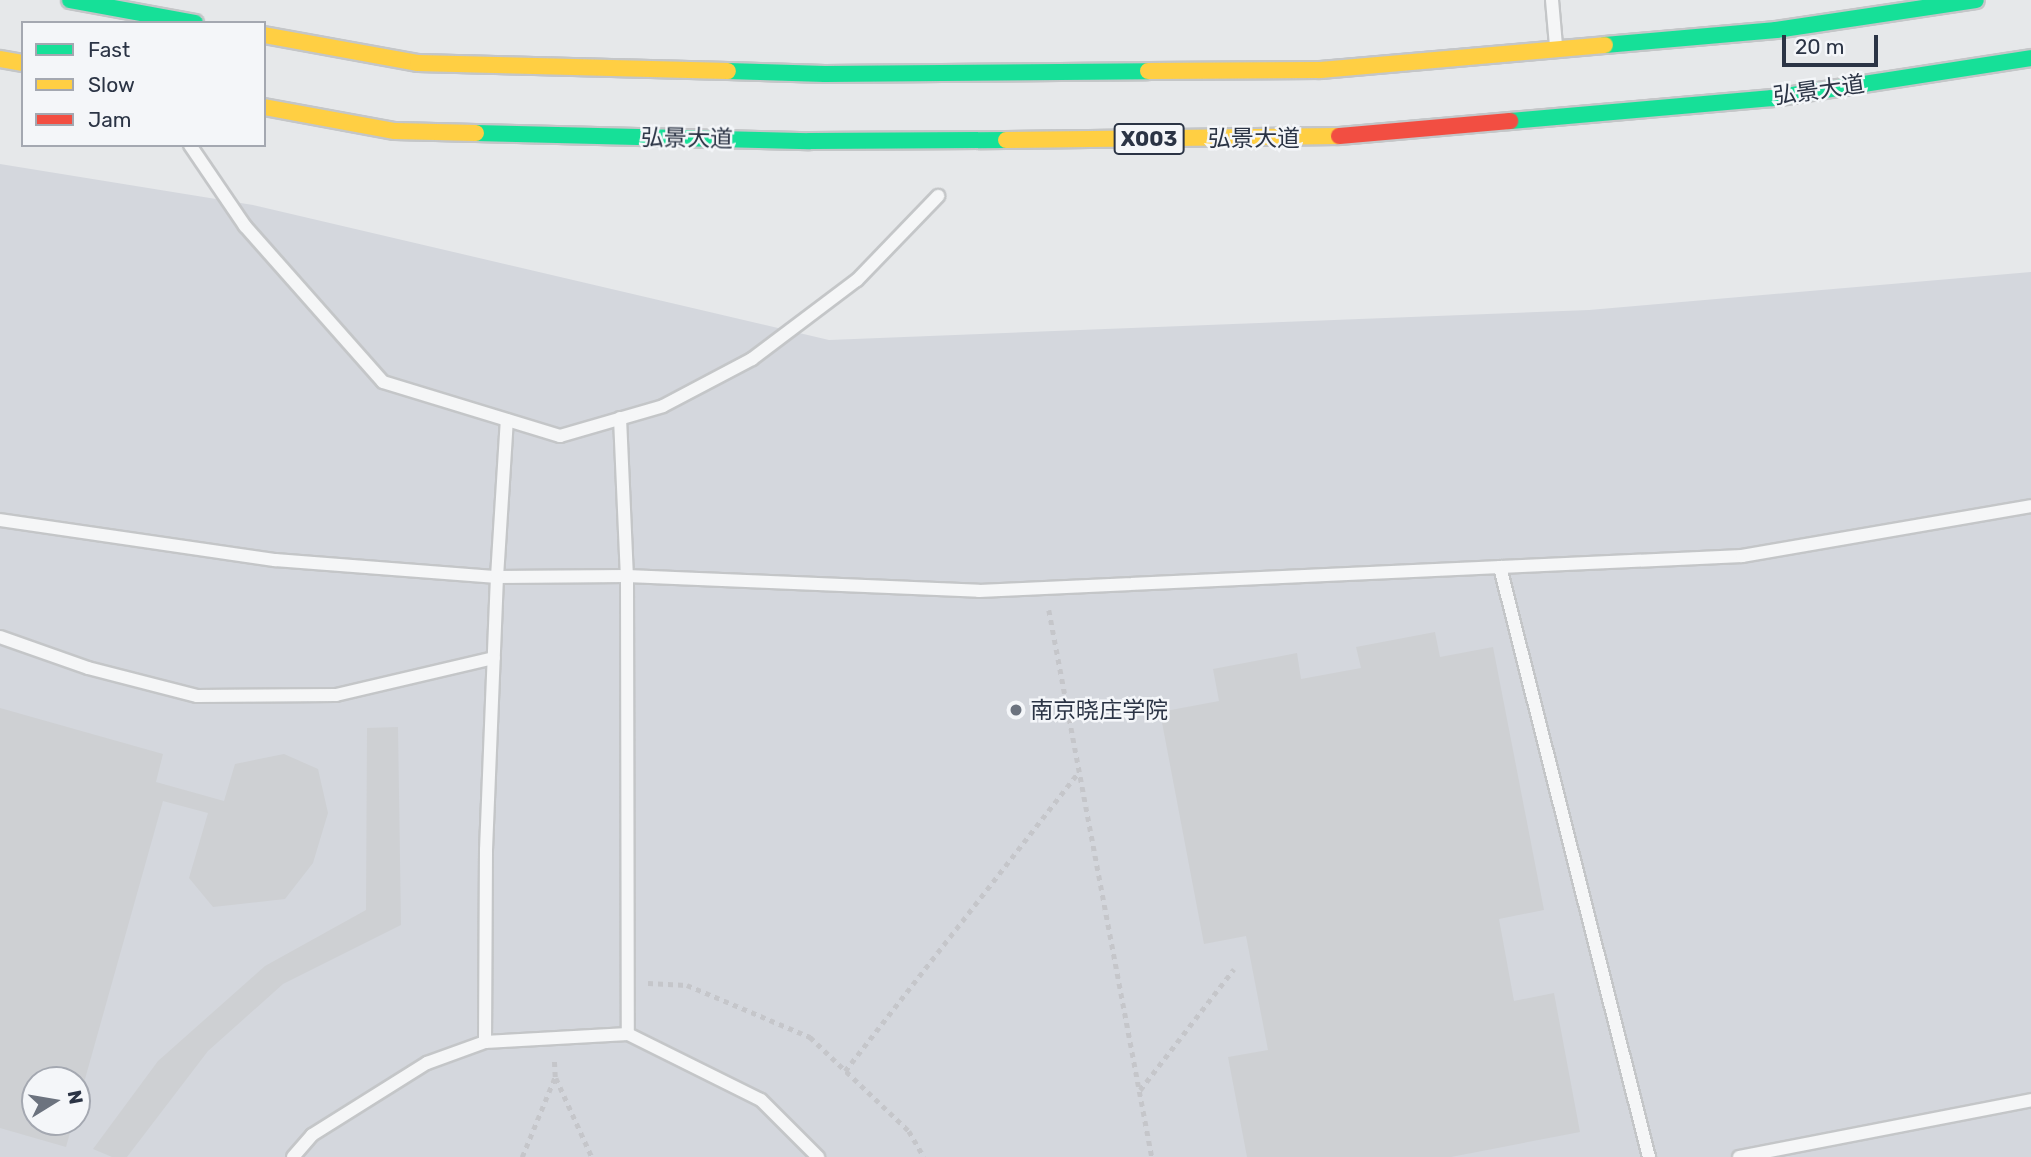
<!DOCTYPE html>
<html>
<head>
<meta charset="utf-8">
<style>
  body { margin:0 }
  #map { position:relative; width:2031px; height:1157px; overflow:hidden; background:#e6e8ea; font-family:Rubik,"Noto Sans SC",sans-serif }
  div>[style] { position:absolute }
  .built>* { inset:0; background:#d4d7dd }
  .building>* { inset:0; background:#ced0d3 }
  .path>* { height:4.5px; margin-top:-2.25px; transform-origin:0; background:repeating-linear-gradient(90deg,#c5c6ca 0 5px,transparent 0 10px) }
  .roads { filter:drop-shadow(2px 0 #c4c6c8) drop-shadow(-2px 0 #c4c6c8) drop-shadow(0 2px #c4c6c8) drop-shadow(0 -2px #c4c6c8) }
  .lane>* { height:12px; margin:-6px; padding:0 6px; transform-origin:6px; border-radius:6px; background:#f5f6f7 }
  .fast>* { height:16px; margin:-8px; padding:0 8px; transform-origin:8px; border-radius:8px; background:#16e098 }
  .slow>* { height:16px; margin:-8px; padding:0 8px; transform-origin:8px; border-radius:8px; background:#ffcf43 }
  .jam>* { height:16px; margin:-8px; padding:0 8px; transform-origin:8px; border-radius:8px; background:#f24e42 }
  .dots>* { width:19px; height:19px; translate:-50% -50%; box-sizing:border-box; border:4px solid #f4f6f9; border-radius:50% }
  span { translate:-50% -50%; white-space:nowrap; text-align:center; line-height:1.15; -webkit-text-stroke:5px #f4f6f9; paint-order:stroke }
  .shield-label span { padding:2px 5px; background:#f4f6f9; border:2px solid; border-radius:5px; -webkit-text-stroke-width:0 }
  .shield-label { font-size:21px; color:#2b3445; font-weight:700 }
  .street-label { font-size:23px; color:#2b3445 }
  .poi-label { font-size:23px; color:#2b3445 }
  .left { translate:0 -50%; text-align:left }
  .legend { position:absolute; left:21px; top:21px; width:245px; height:126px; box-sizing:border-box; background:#f4f6f9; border:2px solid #a4a8b1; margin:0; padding:9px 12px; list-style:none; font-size:21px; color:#2b3445 }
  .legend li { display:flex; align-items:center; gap:14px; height:35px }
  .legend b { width:35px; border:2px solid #a4a8b1 }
  .north { position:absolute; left:21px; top:1066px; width:70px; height:70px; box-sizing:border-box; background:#f4f6f9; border:2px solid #a4a8b1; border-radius:50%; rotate:79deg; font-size:19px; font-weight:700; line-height:28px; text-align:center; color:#2b3445 }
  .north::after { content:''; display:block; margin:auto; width:24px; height:32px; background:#6c737f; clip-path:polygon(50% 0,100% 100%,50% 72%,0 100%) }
  .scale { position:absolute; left:1782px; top:35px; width:96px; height:32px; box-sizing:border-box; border:4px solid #2b3445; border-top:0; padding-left:9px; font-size:21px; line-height:24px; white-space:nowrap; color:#2b3445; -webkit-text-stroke:5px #f4f6f9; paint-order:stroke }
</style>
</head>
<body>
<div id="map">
  <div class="built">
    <div style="clip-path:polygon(evenodd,0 164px,253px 205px,829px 340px,1589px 310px,2031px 272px,2031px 1157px,0 1157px,0 164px,35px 1080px,77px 1080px,77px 1122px,35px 1122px,35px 1080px)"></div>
  </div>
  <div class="building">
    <div style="clip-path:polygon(1435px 632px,1440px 657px,1493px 647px,1544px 910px,1499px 919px,1514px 1001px,1554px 993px,1580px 1132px,1451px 1157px,1247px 1157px,1228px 1057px,1268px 1050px,1246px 936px,1204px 944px,1160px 712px,1219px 701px,1213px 669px,1297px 653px,1301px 679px,1361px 668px,1356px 647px)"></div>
    <div style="clip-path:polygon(0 708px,163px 754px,156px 782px,224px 801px,235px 764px,284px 754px,318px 769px,328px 813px,313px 863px,285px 899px,213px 907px,189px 878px,208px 813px,163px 801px,78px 1104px,77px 1080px,35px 1080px,35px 1122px,73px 1122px,66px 1147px,0 1128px)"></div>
    <div style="clip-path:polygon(398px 727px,401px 925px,283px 984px,208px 1051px,127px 1157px,112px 1157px,93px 1149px,158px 1061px,265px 966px,366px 910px,367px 728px)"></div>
  </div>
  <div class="path">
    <div style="left:1049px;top:610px;width:557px;rotate:79.34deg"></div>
    <div style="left:648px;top:983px;width:39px;rotate:3deg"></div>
    <div style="left:687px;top:985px;width:134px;rotate:22.9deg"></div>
    <div style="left:810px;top:1037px;width:137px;rotate:43.5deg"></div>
    <div style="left:909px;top:1131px;width:30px;rotate:60deg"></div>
    <div style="left:845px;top:1071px;width:380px;rotate:-52deg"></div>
    <div style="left:556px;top:1078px;width:87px;rotate:65.5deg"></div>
    <div style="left:1140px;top:1090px;width:153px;rotate:-52.2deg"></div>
    <div style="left:522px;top:1157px;width:87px;rotate:-67.6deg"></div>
    <div style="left:555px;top:1077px;width:17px;rotate:-93deg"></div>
  </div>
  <div class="roads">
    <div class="lane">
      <div style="left:1552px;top:0;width:46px;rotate:85deg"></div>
      <div style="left:190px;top:145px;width:98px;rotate:55.8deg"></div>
      <div style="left:245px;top:226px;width:208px;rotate:48.5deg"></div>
      <div style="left:383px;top:382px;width:185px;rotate:17deg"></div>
      <div style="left:560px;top:436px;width:107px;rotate:-16.2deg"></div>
      <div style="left:663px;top:406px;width:101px;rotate:-27.8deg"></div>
      <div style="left:752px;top:359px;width:131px;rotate:-37deg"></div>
      <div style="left:857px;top:280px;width:117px;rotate:-46deg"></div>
      <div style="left:620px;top:418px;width:158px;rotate:87.5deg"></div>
      <div style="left:627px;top:576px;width:458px;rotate:89.9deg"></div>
      <div style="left:628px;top:1034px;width:148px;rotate:26.4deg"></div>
      <div style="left:761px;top:1100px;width:81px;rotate:45deg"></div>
      <div style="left:0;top:520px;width:278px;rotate:8.3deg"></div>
      <div style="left:275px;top:560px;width:223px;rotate:4.4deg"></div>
      <div style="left:497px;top:577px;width:130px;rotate:-0.4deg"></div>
      <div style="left:627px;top:576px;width:352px;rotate:2.4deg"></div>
      <div style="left:979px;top:591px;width:764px;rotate:-2.63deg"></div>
      <div style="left:1742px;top:556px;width:293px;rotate:-9.8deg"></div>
      <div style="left:1500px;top:567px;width:609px;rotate:75.83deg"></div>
      <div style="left:0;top:637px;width:93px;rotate:19.4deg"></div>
      <div style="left:88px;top:668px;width:113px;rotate:14.4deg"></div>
      <div style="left:197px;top:696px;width:139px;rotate:-0.4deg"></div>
      <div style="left:336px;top:695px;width:162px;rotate:-13.2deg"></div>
      <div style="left:485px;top:1042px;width:143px;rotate:-3.2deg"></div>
      <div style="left:293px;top:1157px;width:29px;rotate:-49deg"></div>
      <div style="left:312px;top:1135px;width:136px;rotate:-32.1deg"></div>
      <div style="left:427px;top:1063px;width:62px;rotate:-19.9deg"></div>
      <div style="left:485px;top:1042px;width:192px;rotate:-89.7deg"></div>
      <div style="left:486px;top:850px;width:273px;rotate:-87.7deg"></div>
      <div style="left:497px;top:577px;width:157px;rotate:-86.4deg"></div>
      <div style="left:1739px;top:1157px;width:298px;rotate:-11deg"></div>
    </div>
    <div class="fast">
      <div style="left:70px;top:0;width:127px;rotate:10.4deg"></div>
      <div style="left:1605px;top:45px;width:172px;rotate:-5deg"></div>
      <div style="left:1776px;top:30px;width:202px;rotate:-8.5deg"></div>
      <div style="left:728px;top:71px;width:97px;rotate:1.8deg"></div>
      <div style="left:825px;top:74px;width:323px;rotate:-0.5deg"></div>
      <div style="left:1510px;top:121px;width:264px;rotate:-5deg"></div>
      <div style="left:1773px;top:98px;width:261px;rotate:-8.8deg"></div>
      <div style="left:476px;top:133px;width:334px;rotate:1.4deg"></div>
      <div style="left:810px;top:141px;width:196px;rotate:-0.3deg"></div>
    </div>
    <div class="slow">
      <div style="left:264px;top:35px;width:157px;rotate:10.3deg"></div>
      <div style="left:418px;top:63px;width:310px;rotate:1.5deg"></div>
      <div style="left:0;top:59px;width:23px;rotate:10deg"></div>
      <div style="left:1148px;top:71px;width:172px;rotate:-0.3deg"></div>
      <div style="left:1320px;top:70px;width:286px;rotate:-5deg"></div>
      <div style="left:264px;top:107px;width:133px;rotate:10.4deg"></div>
      <div style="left:395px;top:131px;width:81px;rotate:1.4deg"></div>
      <div style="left:1006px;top:140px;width:333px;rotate:-0.7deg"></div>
    </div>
    <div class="jam">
      <div style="left:1339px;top:136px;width:172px;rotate:-5deg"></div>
    </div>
  </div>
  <div class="dots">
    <div style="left:1016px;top:710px;background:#6c737f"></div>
  </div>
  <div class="shield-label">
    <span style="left:1149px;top:139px">X003</span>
  </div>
  <div class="street-label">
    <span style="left:1819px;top:90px;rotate:-8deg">弘景大道</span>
    <span style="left:687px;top:138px;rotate:1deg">弘景大道</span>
    <span style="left:1254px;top:138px">弘景大道</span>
  </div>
  <div class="poi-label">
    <span class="left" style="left:1030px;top:710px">南京晓庄学院</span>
  </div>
  <ul class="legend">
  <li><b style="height:9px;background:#16e098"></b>Fast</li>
  <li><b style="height:9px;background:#ffcf43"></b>Slow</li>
  <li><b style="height:9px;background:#f24e42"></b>Jam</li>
  </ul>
  <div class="north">N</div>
  <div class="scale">20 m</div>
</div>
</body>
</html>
